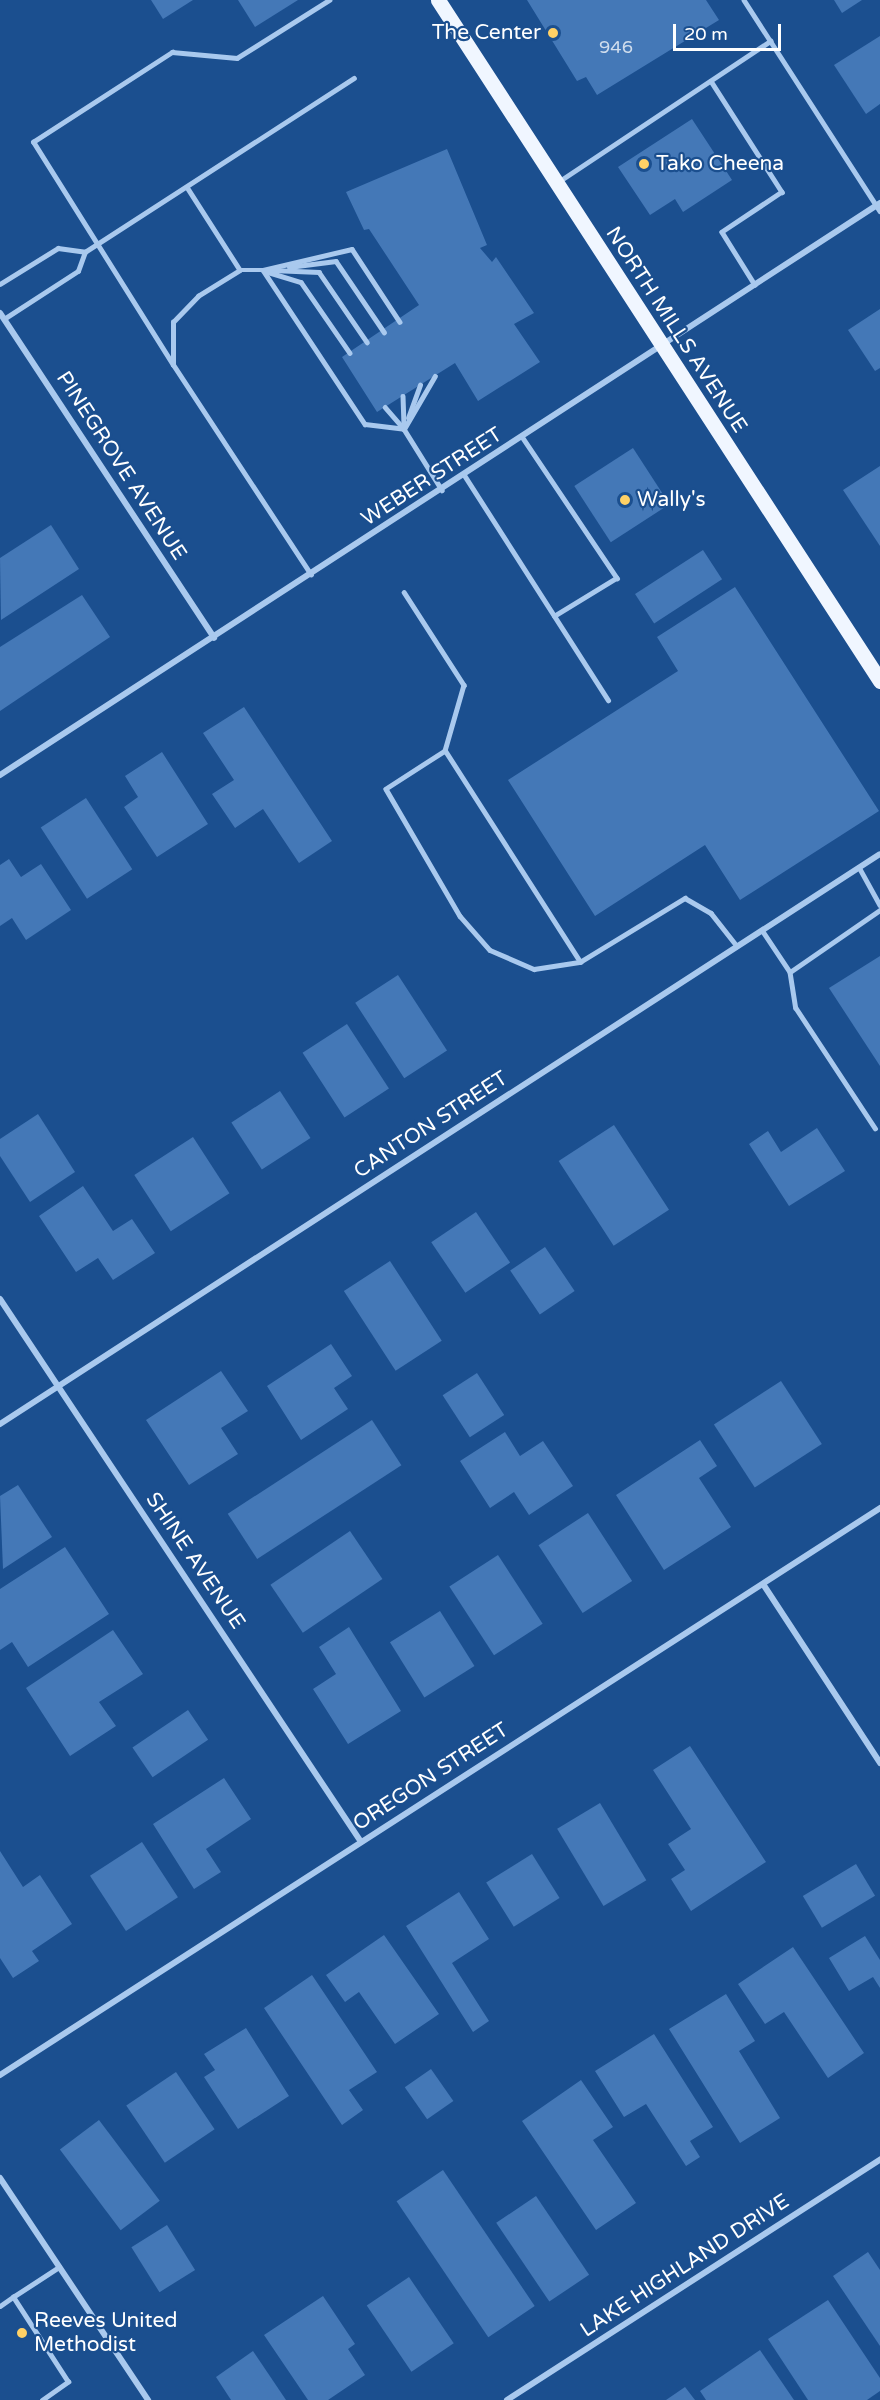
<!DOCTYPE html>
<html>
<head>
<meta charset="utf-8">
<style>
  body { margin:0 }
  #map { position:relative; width:880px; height:2400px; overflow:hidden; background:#1b4f8f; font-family:"Varela Round",sans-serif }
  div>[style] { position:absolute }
  .building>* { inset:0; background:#4478b7; transform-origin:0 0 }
  .service>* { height:4.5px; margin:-2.25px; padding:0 2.25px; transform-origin:2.25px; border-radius:2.25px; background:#a9c9ee }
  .minor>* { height:6px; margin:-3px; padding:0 3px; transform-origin:3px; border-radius:3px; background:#a9c9ee }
  .primary>* { height:15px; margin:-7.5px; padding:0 7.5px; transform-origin:7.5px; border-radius:7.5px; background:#f0f6ff }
  .dots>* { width:16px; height:16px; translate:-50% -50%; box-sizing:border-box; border:3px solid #1b4f8f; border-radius:50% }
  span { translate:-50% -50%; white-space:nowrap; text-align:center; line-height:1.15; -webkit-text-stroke:4.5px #1b4f8f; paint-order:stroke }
  .number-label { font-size:18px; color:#d0dded }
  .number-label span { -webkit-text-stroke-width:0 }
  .poi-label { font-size:21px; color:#fff }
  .right { translate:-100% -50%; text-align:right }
  .left { translate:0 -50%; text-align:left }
  .street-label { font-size:21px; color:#fff }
  .scale { position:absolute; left:673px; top:24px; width:108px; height:27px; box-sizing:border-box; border:3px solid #fff; border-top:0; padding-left:8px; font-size:18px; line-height:21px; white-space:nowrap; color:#fff; -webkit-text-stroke:4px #1b4f8f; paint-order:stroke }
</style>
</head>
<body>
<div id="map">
  <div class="building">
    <div style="clip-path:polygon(151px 0,193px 0,163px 19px)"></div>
    <div style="clip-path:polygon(238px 0,298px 0,255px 27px)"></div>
    <div style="clip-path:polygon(527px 0,706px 0,719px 20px,597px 95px,586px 77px,577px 81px)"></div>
    <div style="clip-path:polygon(834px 0,862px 0,842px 13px)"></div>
    <div style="clip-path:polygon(880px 36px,880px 104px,866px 114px,834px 65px)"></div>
    <div style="clip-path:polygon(692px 119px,732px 180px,683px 212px,675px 199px,650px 215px,618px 167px)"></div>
    <div style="clip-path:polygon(447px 149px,487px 245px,480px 248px,492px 262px,496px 257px,534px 313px,514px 324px,540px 362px,478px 401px,455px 363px,377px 412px,342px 357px,419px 305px,369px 229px,364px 230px,346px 192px)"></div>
    <div style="clip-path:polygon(880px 309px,880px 368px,875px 371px,848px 330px)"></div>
    <div style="left:633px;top:448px;width:67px;height:70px;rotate:57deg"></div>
    <div style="clip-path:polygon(880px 466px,880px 546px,843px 490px)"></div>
    <div style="clip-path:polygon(51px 525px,79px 569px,1px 620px,0 558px)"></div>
    <div style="left:703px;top:550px;width:35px;height:81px;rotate:57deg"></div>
    <div style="clip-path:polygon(735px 587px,879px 811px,740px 900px,705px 845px,595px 916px,508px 780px,678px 671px,657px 637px)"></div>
    <div style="clip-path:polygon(82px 595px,110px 637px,0 711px,0 647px)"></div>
    <div style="clip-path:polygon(244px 707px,332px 841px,299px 863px,263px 809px,235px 828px,212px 794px,234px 780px,203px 733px)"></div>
    <div style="clip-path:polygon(162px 752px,208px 824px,157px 857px,124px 807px,138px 797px,125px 776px)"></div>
    <div style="left:86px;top:798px;width:85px;height:54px;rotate:57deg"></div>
    <div style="clip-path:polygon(9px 859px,21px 877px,41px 864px,71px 910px,26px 940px,12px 918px,0 926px,0 865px)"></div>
    <div style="clip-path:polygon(880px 956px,880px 1066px,829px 988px)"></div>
    <div style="left:398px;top:975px;width:90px;height:51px;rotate:57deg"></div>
    <div style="left:347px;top:1024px;width:77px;height:53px;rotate:57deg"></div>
    <div style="left:280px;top:1091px;width:56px;height:58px;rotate:57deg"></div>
    <div style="clip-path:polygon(38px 1114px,75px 1172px,30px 1202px,0 1156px,0 1139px)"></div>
    <div style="left:614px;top:1125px;width:101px;height:66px;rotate:57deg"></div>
    <div style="clip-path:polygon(817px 1128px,845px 1171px,789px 1206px,749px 1144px,768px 1131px,781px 1152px)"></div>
    <div style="left:193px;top:1137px;width:67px;height:70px;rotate:57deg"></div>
    <div style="clip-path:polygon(83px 1186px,113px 1231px,132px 1219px,155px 1253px,113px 1280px,98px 1258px,76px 1272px,39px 1216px)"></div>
    <div style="left:476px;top:1212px;width:61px;height:54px;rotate:56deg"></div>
    <div style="left:545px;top:1247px;width:53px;height:42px;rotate:56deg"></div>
    <div style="left:390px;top:1261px;width:95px;height:55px;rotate:57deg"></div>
    <div style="clip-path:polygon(331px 1344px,352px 1376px,334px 1388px,348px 1409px,301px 1440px,267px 1386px)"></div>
    <div style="clip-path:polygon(221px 1371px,248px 1411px,221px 1428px,238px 1454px,189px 1485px,146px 1420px)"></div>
    <div style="left:477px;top:1373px;width:50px;height:41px;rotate:57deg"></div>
    <div style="left:781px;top:1381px;width:75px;height:80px;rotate:57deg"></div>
    <div style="left:372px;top:1420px;width:54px;height:172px;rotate:57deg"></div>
    <div style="clip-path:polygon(505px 1432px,520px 1456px,543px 1441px,573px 1486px,529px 1515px,514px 1492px,490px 1508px,460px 1461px)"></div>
    <div style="clip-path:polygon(700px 1440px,717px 1466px,699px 1478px,731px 1527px,664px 1570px,616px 1495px)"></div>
    <div style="clip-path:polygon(18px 1485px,52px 1537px,3px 1569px,0 1496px)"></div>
    <div style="left:588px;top:1513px;width:81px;height:59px;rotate:57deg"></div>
    <div style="left:350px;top:1531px;width:58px;height:96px;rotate:56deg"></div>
    <div style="clip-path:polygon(65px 1547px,109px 1614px,28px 1667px,12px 1642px,0 1650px,0 1589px)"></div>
    <div style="left:498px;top:1555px;width:82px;height:58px;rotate:57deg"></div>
    <div style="left:440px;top:1611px;width:65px;height:59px;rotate:58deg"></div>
    <div style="clip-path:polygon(349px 1627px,401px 1711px,348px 1744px,313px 1689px,336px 1674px,319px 1647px)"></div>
    <div style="clip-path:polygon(113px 1630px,143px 1674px,99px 1702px,116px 1726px,70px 1756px,26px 1688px)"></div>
    <div style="left:188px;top:1710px;width:36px;height:67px;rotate:56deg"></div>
    <div style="clip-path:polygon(690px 1746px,766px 1862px,691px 1911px,671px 1879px,685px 1870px,668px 1844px,691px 1829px,653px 1770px)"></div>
    <div style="clip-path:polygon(224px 1778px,251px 1819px,206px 1849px,221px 1872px,194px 1889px,153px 1824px)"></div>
    <div style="left:600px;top:1803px;width:90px;height:50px;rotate:59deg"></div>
    <div style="left:142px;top:1842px;width:66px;height:62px;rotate:57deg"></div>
    <div style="clip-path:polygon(0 1851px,23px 1887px,40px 1875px,72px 1924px,32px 1951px,39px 1961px,13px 1978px,0 1958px)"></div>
    <div style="left:532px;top:1854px;width:52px;height:54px;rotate:58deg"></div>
    <div style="left:856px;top:1864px;width:37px;height:62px;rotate:59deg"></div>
    <div style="clip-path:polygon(459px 1892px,489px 1939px,452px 1963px,489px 2021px,473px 2032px,406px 1926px)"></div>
    <div style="clip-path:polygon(384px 1935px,439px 2014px,395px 2044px,359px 1992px,345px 2002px,326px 1975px)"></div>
    <div style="clip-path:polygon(865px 1936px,880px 1960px,880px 1988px,873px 1977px,849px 1991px,829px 1958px)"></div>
    <div style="clip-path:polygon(793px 1947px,864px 2053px,828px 2078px,784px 2012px,765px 2024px,738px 1984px)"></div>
    <div style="clip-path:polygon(312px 1975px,377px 2072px,349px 2090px,363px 2110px,342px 2125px,264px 2008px)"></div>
    <div style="clip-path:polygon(726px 1994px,755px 2041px,739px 2051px,780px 2118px,740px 2143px,669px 2029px)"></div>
    <div style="clip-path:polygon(246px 2028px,289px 2096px,238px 2129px,204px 2077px,215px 2070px,204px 2054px)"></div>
    <div style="clip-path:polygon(654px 2034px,713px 2127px,690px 2141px,700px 2157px,686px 2166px,646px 2104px,624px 2117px,595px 2071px)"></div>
    <div style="left:431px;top:2069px;width:39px;height:32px;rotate:55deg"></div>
    <div style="left:176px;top:2072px;width:69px;height:60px;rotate:56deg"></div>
    <div style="clip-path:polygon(581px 2080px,613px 2127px,593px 2140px,636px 2203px,596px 2230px,522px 2121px)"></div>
    <div style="left:99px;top:2120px;width:101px;height:49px;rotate:53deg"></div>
    <div style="left:443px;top:2170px;width:164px;height:56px;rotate:56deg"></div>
    <div style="left:536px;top:2196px;width:95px;height:48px;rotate:56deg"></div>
    <div style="left:167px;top:2225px;width:53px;height:42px;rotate:58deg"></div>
    <div style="clip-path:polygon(868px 2252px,880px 2270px,880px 2346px,833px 2276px)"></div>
    <div style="left:409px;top:2277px;width:80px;height:51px;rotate:56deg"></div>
    <div style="clip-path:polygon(323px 2296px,355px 2344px,348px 2349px,365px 2375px,328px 2400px,308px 2400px,264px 2335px)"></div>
    <div style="clip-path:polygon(828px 2300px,880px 2378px,880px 2391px,867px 2400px,808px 2400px,768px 2339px)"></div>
    <div style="clip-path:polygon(760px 2350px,794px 2400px,706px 2400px,700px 2391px)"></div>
    <div style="clip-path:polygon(253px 2351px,286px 2400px,231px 2400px,216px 2377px)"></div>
    <div style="clip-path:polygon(685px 2387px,695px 2400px,666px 2400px)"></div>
  </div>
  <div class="service">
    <div style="left:744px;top:0;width:251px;rotate:57.2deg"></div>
    <div style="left:711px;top:81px;width:132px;rotate:57.4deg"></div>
    <div style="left:782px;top:192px;width:72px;rotate:146.3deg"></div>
    <div style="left:722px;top:232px;width:62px;rotate:58.1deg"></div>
    <div style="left:558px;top:182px;width:255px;rotate:-33.6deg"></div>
    <div style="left:187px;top:187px;width:98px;rotate:57.4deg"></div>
    <div style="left:289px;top:267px;width:47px;rotate:-7.3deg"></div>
    <div style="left:336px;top:261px;width:86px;rotate:55.9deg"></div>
    <div style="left:263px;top:270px;width:91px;rotate:-13.3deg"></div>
    <div style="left:352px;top:249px;width:87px;rotate:56.7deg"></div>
    <div style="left:272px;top:270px;width:47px;rotate:2.4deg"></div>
    <div style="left:319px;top:272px;width:85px;rotate:55.6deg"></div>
    <div style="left:268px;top:272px;width:34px;rotate:17deg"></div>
    <div style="left:301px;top:282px;width:86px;rotate:55.4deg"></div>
    <div style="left:0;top:284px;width:68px;rotate:-31.8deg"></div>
    <div style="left:58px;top:248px;width:27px;rotate:8deg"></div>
    <div style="left:4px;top:319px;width:88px;rotate:-33deg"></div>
    <div style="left:78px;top:271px;width:20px;rotate:-70deg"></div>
    <div style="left:85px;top:252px;width:320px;rotate:-32.9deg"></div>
    <div style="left:173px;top:365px;width:263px;rotate:-122.1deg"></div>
    <div style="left:33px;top:142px;width:166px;rotate:-32.9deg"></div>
    <div style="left:172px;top:52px;width:65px;rotate:5.3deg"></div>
    <div style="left:237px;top:58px;width:109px;rotate:-32.2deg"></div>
    <div style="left:403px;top:396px;width:33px;rotate:88deg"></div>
    <div style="left:385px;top:407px;width:29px;rotate:49deg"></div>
    <div style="left:408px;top:418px;width:35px;rotate:-70deg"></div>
    <div style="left:404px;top:429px;width:61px;rotate:-59.7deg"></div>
    <div style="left:523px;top:438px;width:169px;rotate:56.1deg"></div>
    <div style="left:617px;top:578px;width:73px;rotate:148.5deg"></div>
    <div style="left:465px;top:476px;width:266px;rotate:57.4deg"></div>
    <div style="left:311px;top:575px;width:251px;rotate:-123.3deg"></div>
    <div style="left:173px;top:365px;width:43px;rotate:-90deg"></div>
    <div style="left:173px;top:322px;width:36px;rotate:-46deg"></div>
    <div style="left:198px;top:296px;width:49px;rotate:-31.8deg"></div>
    <div style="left:240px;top:270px;width:23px"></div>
    <div style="left:263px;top:270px;width:185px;rotate:56.5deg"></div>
    <div style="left:365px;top:424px;width:39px;rotate:7deg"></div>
    <div style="left:404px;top:429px;width:72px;rotate:58.1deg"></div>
    <div style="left:404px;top:592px;width:111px;rotate:57.2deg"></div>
    <div style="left:464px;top:685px;width:69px;rotate:106.1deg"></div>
    <div style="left:859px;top:867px;width:43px;rotate:61.1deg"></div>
    <div style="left:762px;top:930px;width:50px;rotate:56.3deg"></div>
    <div style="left:790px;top:972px;width:109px;rotate:-34.6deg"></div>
    <div style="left:580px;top:962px;width:250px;rotate:-122.6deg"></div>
    <div style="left:445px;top:751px;width:70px;rotate:147.2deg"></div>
    <div style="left:386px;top:789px;width:147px;rotate:59.8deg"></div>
    <div style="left:460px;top:916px;width:45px;rotate:48.6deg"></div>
    <div style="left:490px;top:950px;width:48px;rotate:23.4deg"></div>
    <div style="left:534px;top:969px;width:47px;rotate:-8.7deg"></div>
    <div style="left:580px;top:962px;width:123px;rotate:-31.4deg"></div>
    <div style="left:685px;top:898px;width:30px;rotate:30deg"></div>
    <div style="left:711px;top:913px;width:42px;rotate:51.8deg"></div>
    <div style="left:790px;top:972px;width:36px;rotate:81deg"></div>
    <div style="left:796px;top:1008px;width:144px;rotate:56.6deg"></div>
    <div style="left:0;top:2306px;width:16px;rotate:-35deg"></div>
    <div style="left:42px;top:2400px;width:32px;rotate:-35deg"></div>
    <div style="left:68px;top:2382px;width:101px;rotate:-122.9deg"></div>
    <div style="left:13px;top:2297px;width:55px;rotate:-33.1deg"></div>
  </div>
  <div class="minor">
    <div style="left:0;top:313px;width:389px;rotate:56.6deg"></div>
    <div style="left:0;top:775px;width:1050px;rotate:-33.02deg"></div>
    <div style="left:0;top:1299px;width:652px;rotate:56.38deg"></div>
    <div style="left:0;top:1424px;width:1048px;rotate:-32.93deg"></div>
    <div style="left:763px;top:1584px;width:214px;rotate:56.8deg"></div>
    <div style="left:0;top:2075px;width:1047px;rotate:-32.79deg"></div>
    <div style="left:0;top:2178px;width:267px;rotate:56.3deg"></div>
    <div style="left:507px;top:2400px;width:444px;rotate:-32.8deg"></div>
  </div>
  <div class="primary">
    <div style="left:438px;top:0;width:812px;rotate:57.01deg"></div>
  </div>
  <div class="dots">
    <div style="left:553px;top:33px;background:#ffd166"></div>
    <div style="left:644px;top:164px;background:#ffd166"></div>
    <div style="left:625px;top:500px;background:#ffd166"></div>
    <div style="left:22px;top:2333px;background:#ffd166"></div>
  </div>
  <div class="number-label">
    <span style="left:616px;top:47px">946</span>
  </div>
  <div class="poi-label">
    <span class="right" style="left:541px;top:33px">The Center</span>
    <span class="left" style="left:656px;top:164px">Tako Cheena</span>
    <span class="left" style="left:637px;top:500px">Wally's</span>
    <span class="left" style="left:34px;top:2333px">Reeves United<br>Methodist</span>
  </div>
  <div class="street-label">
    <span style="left:676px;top:330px;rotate:57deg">NORTH MILLS AVENUE</span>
    <span style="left:121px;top:466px;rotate:57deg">PINEGROVE AVENUE</span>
    <span style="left:432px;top:477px;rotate:-33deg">WEBER STREET</span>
    <span style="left:431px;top:1125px;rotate:-33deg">CANTON STREET</span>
    <span style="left:195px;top:1561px;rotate:56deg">SHINE AVENUE</span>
    <span style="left:431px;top:1777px;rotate:-33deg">OREGON STREET</span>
    <span style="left:685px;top:2266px;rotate:-33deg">LAKE HIGHLAND DRIVE</span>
  </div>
  <div class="scale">20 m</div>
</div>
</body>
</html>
